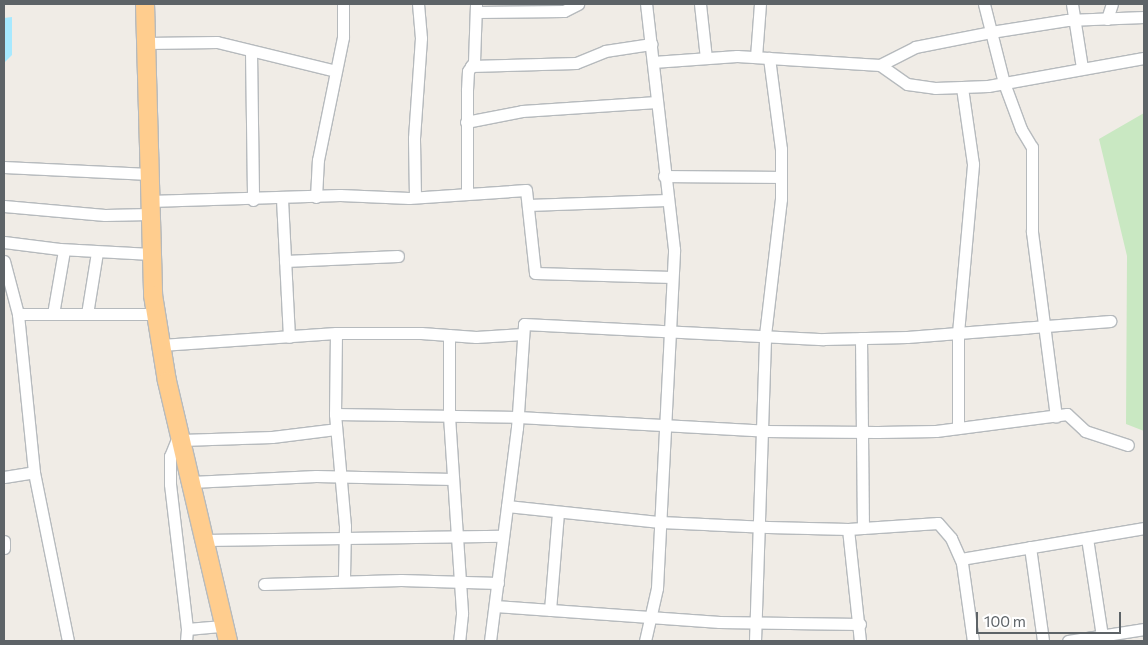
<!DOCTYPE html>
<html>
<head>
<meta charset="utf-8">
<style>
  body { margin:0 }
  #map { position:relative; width:1148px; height:645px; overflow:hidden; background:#f0ece6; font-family:Commissioner,sans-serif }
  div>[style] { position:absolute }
  .green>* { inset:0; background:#c9e8c2 }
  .water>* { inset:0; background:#a7e9ff }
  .roads { filter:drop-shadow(1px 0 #b6babd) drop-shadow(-1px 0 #b6babd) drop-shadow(0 1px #b6babd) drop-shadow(0 -1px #b6babd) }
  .minor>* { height:11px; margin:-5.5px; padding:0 5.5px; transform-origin:5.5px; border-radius:5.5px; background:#fff }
  .highway>* { height:18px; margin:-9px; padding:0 9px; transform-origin:9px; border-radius:9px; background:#ffcd8e }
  span { translate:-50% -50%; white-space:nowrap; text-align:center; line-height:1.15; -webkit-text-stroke:4px #fff; paint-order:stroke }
  .frame { position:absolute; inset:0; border:5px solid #5d6367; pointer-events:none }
  .scale { position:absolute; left:976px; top:612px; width:145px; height:22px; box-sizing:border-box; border:2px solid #5d6367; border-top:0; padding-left:6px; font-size:15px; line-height:18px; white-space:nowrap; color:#5d6367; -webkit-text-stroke:4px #fff; paint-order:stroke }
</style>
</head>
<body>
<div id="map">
  <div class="green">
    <div style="clip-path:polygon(1144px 113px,1144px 431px,1126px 424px,1127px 256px,1099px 139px)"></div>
  </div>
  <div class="water">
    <div style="clip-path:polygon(12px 17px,12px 55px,4px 63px,4px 18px)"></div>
  </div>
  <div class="roads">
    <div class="minor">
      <div style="left:700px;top:4px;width:54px;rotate:83.7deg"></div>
      <div style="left:984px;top:4px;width:81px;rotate:75.8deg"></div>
      <div style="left:1004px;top:83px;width:49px;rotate:69.7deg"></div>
      <div style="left:1021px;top:129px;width:21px;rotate:59deg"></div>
      <div style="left:1032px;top:147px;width:85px;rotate:90deg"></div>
      <div style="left:1032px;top:232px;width:186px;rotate:82.6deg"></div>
      <div style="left:1072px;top:4px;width:65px;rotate:81.1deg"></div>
      <div style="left:477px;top:12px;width:87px;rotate:-0.7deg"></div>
      <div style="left:564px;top:11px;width:16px;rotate:-27deg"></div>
      <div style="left:1107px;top:19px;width:16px;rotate:-72deg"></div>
      <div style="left:146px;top:43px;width:71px;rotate:-0.8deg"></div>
      <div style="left:217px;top:42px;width:122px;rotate:13.7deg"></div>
      <div style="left:251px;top:51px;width:149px;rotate:89.2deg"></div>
      <div style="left:756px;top:57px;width:53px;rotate:-85.7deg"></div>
      <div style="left:653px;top:62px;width:84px;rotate:-4.1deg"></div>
      <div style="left:737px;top:56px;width:143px;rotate:3.6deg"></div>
      <div style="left:880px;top:65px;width:33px;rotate:35deg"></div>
      <div style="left:907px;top:84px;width:28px;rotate:8deg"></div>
      <div style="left:935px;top:88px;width:53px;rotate:-2.2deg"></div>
      <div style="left:988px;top:86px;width:158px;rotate:-10.2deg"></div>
      <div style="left:880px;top:65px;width:39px;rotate:-27deg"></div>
      <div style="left:915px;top:47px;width:77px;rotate:-11.2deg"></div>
      <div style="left:991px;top:32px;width:77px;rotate:-9deg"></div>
      <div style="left:1067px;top:20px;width:77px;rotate:-2.2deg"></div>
      <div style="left:471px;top:66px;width:105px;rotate:-1.6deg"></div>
      <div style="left:576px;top:63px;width:31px;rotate:-22deg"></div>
      <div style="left:605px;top:51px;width:47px;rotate:-8.7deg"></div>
      <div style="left:466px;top:122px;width:57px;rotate:-11.1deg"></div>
      <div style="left:522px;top:111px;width:135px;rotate:-3.8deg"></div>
      <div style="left:4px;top:167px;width:145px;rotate:2.8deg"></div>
      <div style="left:664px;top:176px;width:117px;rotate:0.5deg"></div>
      <div style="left:467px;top:193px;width:103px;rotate:-90deg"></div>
      <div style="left:467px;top:90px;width:19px;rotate:-87deg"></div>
      <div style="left:468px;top:71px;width:11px;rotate:-56deg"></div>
      <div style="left:474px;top:62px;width:58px;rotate:-88deg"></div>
      <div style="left:316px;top:197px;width:37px;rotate:-87deg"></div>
      <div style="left:318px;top:160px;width:126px;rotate:-78.5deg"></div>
      <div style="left:343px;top:37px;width:33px;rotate:-90deg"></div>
      <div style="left:415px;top:197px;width:59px;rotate:-91deg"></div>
      <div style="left:414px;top:138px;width:100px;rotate:-86deg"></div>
      <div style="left:421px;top:38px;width:34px;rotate:-95deg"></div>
      <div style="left:282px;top:199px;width:138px;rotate:87.1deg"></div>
      <div style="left:149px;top:201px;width:191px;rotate:-1.8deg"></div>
      <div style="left:340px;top:195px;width:69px;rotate:2.5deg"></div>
      <div style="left:409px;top:198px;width:117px;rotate:-3.9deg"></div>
      <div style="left:526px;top:190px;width:83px;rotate:83.8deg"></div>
      <div style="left:535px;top:273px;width:137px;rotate:1.7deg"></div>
      <div style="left:528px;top:205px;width:139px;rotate:-2.1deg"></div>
      <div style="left:4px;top:206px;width:101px;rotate:5.1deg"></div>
      <div style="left:105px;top:215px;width:45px;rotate:-1.3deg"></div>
      <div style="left:4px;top:242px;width:56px;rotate:7.1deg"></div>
      <div style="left:60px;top:249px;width:91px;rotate:3.1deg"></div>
      <div style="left:4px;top:261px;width:55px;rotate:75.2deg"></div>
      <div style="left:285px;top:261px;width:113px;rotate:-2.5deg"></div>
      <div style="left:53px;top:314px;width:65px;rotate:-80.2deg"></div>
      <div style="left:87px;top:314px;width:63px;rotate:-80.8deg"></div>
      <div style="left:336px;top:333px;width:81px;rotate:90.7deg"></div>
      <div style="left:335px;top:414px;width:112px;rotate:84.9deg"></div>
      <div style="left:345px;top:526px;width:54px;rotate:91.1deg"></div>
      <div style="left:449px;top:335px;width:81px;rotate:90deg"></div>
      <div style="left:449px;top:416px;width:198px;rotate:86.2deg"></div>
      <div style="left:462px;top:614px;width:27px;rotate:96deg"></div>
      <div style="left:861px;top:338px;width:190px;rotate:89.4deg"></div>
      <div style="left:161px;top:345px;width:175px;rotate:-3.9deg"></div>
      <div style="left:336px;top:333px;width:85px"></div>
      <div style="left:421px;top:333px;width:55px;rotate:4.2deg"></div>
      <div style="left:476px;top:337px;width:47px;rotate:-3.7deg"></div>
      <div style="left:335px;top:414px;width:183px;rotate:0.9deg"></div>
      <div style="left:518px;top:417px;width:248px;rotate:3.2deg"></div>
      <div style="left:766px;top:431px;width:112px;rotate:0.5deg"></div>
      <div style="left:878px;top:432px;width:58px;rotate:-1deg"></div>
      <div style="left:936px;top:431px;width:132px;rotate:-7.4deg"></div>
      <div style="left:1067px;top:414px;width:25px;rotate:43deg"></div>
      <div style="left:1085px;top:431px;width:45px;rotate:18deg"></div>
      <div style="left:958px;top:428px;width:95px;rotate:-90deg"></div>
      <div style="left:958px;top:333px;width:170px;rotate:-84.9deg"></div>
      <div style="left:973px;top:164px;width:77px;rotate:-98.2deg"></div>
      <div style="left:179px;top:434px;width:24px;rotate:112deg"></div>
      <div style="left:170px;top:456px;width:28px;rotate:90deg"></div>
      <div style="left:170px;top:484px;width:146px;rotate:83.3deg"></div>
      <div style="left:181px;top:440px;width:91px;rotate:-1.9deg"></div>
      <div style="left:272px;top:437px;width:64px;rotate:-7.1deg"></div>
      <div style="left:4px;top:477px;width:30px;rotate:-9deg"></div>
      <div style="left:191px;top:482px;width:125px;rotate:-2.7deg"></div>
      <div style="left:316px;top:476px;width:137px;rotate:1.3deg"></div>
      <div style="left:507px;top:506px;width:154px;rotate:6deg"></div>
      <div style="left:660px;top:522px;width:108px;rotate:2.7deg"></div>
      <div style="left:768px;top:527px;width:80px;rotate:1.4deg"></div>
      <div style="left:848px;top:529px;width:90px;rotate:-3.8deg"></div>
      <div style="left:938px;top:523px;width:20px;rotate:49deg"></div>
      <div style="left:951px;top:538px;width:27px;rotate:66deg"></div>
      <div style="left:962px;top:563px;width:79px;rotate:82deg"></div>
      <div style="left:848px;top:529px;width:113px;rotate:83.9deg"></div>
      <div style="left:1087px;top:538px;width:99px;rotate:81.3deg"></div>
      <div style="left:204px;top:540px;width:299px;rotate:-0.8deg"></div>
      <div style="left:4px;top:541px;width:7px;rotate:90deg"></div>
      <div style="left:1030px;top:547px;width:95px;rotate:82.1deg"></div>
      <div style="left:961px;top:559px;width:186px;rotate:-9.6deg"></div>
      <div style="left:264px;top:584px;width:137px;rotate:-1.7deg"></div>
      <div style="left:401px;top:580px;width:97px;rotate:1.8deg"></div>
      <div style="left:495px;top:606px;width:225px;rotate:4.1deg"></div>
      <div style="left:719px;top:622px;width:141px;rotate:0.8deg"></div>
      <div style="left:550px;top:610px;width:98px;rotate:-85.3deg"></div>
      <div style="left:68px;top:641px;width:172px;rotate:-101.4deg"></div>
      <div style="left:34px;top:472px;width:159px;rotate:-95.8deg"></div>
      <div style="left:18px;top:314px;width:139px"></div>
      <div style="left:186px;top:641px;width:12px;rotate:-85deg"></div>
      <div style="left:187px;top:629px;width:36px;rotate:-5deg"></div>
      <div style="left:490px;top:641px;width:215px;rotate:-82.8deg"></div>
      <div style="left:517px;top:428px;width:104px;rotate:-86.1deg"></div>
      <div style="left:524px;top:324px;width:300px;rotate:2.9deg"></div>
      <div style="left:824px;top:339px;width:83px;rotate:-1.4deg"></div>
      <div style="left:907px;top:337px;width:204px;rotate:-4.5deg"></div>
      <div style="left:645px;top:641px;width:54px;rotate:-77.2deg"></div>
      <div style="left:657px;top:588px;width:339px;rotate:-87.1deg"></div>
      <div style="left:674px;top:249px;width:247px;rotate:-96.5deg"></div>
      <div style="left:755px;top:641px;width:306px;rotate:-88.1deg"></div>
      <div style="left:765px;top:335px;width:137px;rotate:-83.3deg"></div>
      <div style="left:781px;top:199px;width:50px;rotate:-90deg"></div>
      <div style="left:781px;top:149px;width:92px;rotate:-97.5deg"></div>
      <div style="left:1068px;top:641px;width:77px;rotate:-9deg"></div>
    </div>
    <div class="highway">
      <div style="left:145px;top:4px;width:291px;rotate:88.4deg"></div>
      <div style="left:153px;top:295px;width:87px;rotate:80.8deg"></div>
      <div style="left:167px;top:381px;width:267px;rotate:76.8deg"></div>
    </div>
  </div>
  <div class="frame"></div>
  <div class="scale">100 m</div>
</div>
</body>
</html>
